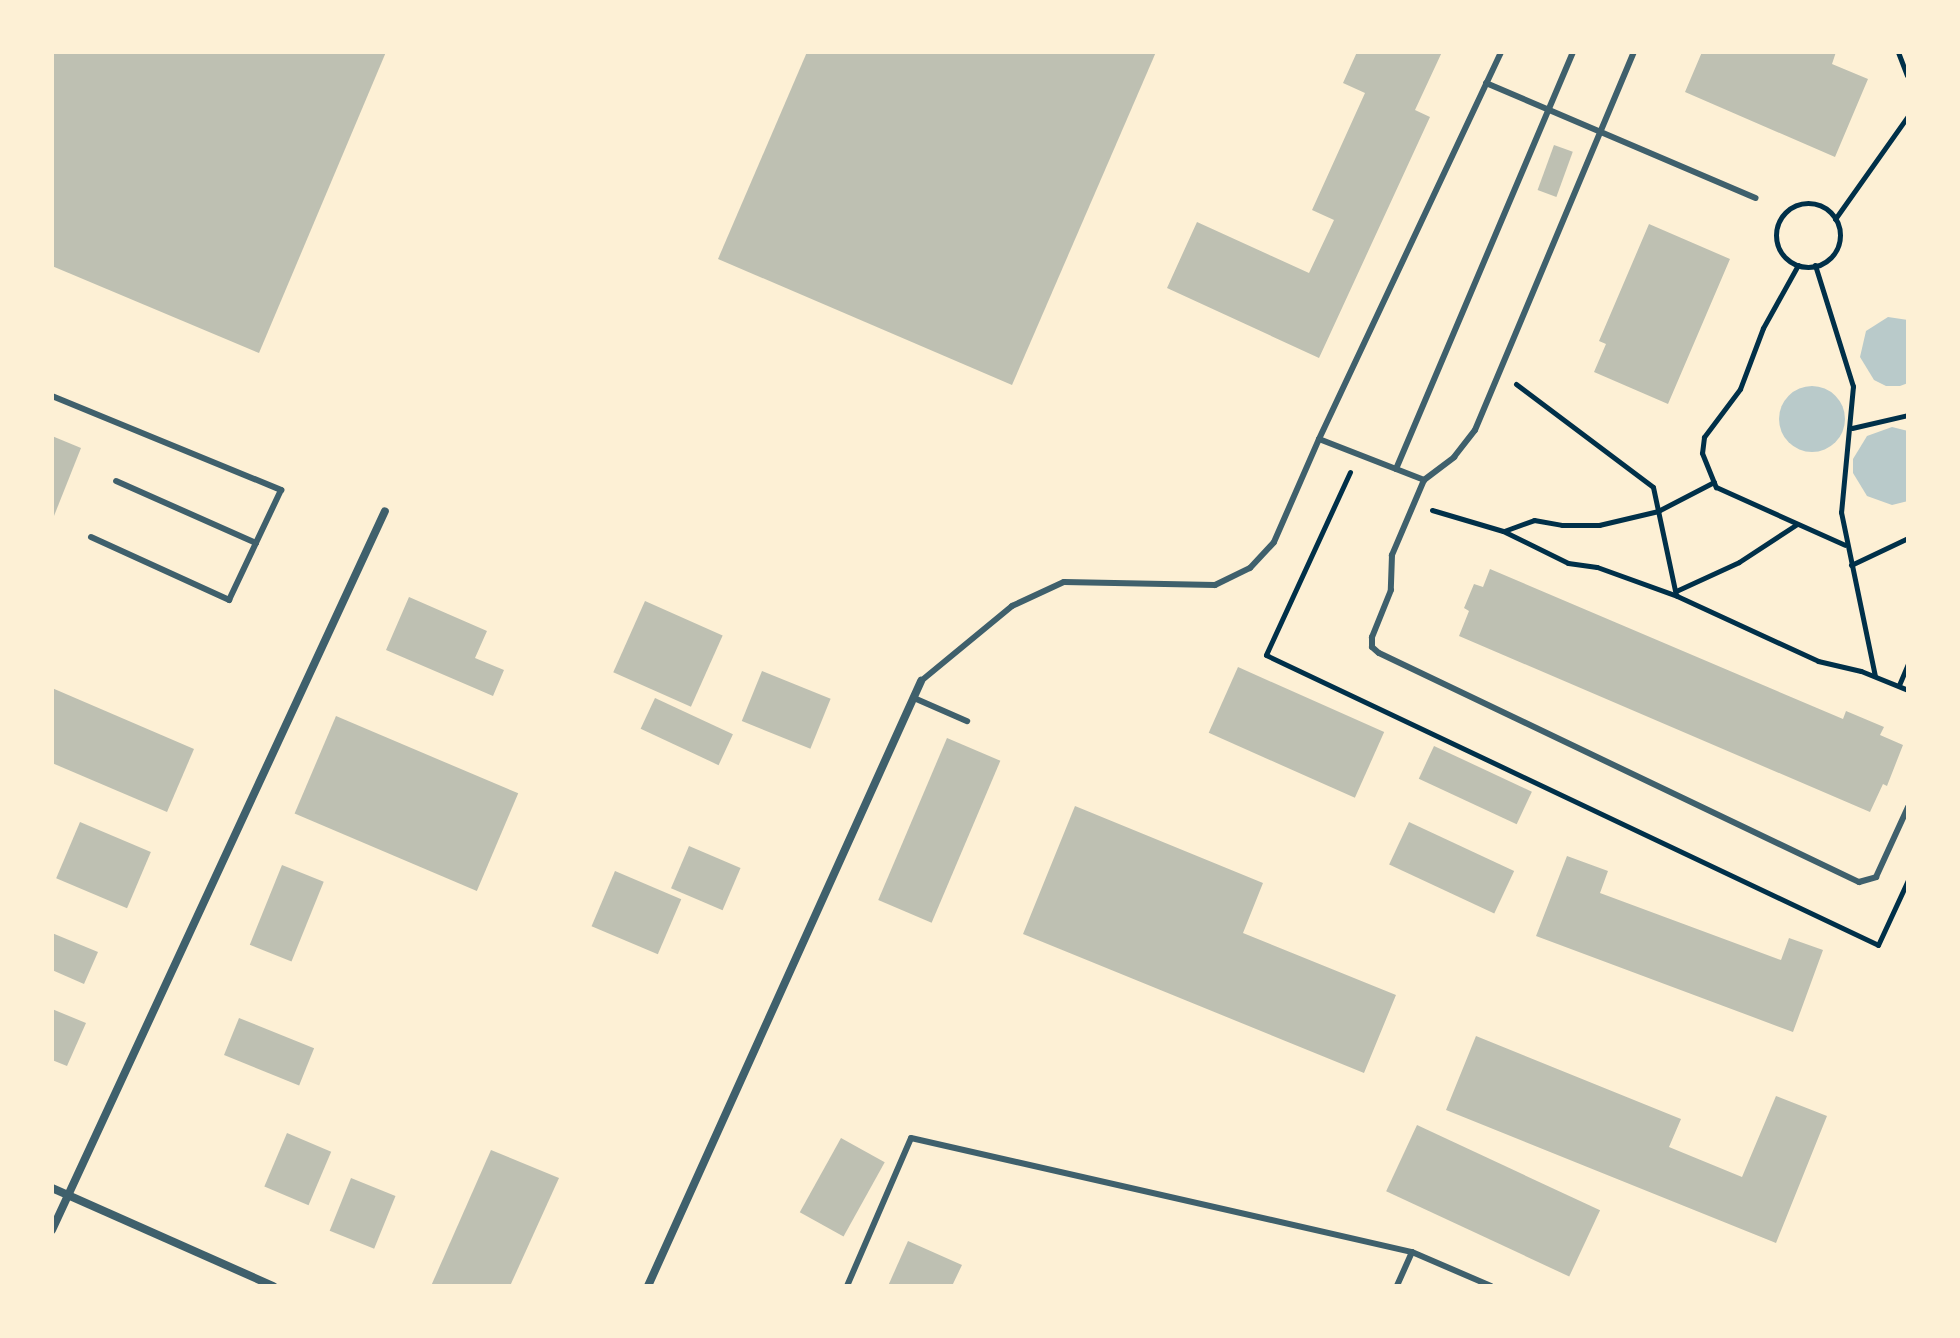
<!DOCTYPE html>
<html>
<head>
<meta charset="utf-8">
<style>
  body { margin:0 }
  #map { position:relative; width:1960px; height:1338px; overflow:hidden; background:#fdf0d5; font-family:"DejaVu Sans",sans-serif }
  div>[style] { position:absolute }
  .green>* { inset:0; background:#b9caca }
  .round { border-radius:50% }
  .building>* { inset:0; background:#bec0b2; transform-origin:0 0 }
  .path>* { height:5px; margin:-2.5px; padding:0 2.5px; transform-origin:2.5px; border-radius:2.5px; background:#003049 }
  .path>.ring { margin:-2.5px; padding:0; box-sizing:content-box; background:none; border:5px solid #003049; border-radius:50% }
  .service>* { height:6px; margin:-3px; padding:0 3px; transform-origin:3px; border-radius:3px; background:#3f606c }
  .minor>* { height:8px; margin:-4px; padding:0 4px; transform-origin:4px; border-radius:4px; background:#3f606c }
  span { translate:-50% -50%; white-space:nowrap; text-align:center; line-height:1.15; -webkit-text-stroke:8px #fdf0d5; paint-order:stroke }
  .frame { position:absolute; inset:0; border:54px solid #fdf0d5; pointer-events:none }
</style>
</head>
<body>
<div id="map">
  <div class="green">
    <div style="clip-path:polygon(1888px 317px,1908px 320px,1908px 383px,1900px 386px,1886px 386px,1874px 380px,1860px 357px,1866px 331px)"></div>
    <div class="round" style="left:1779px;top:386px;width:66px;height:66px"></div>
    <div style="clip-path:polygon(1892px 427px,1908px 431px,1908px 501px,1892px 505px,1867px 496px,1853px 473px,1853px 459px,1867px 436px)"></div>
  </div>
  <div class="building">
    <div style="clip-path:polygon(52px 52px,386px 52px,259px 353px,52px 266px)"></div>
    <div style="clip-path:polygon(807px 52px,1156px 52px,1012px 385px,718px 259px)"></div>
    <div style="clip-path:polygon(1357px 52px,1442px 52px,1415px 110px,1430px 117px,1319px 358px,1167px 288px,1197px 222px,1309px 273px,1334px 220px,1312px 210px,1365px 93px,1343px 83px)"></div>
    <div style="clip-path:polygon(1702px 52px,1836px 52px,1832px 64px,1868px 79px,1835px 157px,1685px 92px)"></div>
    <div style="left:1554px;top:145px;width:20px;height:48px;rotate:20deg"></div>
    <div style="clip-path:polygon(1649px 224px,1730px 259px,1668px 404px,1594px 372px,1606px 344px,1599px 341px)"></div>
    <div style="clip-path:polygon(52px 436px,81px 448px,52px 521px)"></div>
    <div style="clip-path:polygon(1490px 569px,1843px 719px,1846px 711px,1884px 727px,1880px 735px,1903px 745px,1887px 786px,1883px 784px,1870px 812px,1459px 636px,1469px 611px,1464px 608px,1474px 584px,1483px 587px)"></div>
    <div style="clip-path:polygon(409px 597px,487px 631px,475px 658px,504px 670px,493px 696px,386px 650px)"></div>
    <div style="left:645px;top:601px;width:85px;height:78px;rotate:24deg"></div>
    <div style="left:1238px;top:667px;width:160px;height:72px;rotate:24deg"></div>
    <div style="left:762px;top:671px;width:74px;height:54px;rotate:22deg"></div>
    <div style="clip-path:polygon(52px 688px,194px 749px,167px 812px,52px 763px)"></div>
    <div style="left:655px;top:698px;width:86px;height:34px;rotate:25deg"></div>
    <div style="left:336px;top:716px;width:198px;height:106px;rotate:23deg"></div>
    <div style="left:947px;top:738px;width:58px;height:176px;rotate:23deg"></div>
    <div style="left:1434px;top:746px;width:108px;height:36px;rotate:25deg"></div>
    <div style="clip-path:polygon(1075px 806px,1263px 883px,1243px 933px,1396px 995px,1364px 1073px,1023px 934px)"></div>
    <div style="left:80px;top:822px;width:77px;height:61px;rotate:23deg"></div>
    <div style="left:1409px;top:822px;width:116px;height:47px;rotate:25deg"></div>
    <div style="left:689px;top:846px;width:56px;height:46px;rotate:23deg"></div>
    <div style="clip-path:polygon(1567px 856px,1608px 871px,1600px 893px,1781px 960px,1789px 938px,1823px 950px,1793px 1032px,1536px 936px)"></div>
    <div style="left:282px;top:865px;width:45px;height:86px;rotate:22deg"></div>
    <div style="left:615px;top:871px;width:72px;height:60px;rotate:23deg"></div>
    <div style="clip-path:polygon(52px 933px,98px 952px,84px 984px,52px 970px)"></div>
    <div style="clip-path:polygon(52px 1009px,86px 1023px,67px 1066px,52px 1060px)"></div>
    <div style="left:239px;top:1018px;width:81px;height:40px;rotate:22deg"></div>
    <div style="clip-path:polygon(1476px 1036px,1681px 1119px,1669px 1147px,1742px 1177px,1776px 1096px,1827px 1116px,1776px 1243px,1446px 1110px)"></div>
    <div style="left:1417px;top:1125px;width:202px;height:73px;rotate:25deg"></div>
    <div style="left:287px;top:1133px;width:48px;height:58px;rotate:23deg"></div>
    <div style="left:841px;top:1138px;width:50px;height:85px;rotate:29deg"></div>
    <div style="clip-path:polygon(491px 1150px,559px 1178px,510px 1286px,431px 1286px)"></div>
    <div style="left:351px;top:1178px;width:48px;height:57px;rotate:22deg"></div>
    <div style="clip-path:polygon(908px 1241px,962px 1265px,952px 1286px,888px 1286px)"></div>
  </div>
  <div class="path">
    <div style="left:1898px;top:52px;width:25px;rotate:69deg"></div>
    <div style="left:1908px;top:73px;width:13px;rotate:90deg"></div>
    <div class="ring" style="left:1776px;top:203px;width:59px;height:59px"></div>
    <div style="left:1835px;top:219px;width:126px;rotate:-54.7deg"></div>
    <div style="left:1798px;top:265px;width:72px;rotate:119.1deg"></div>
    <div style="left:1763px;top:328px;width:65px;rotate:110.7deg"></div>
    <div style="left:1740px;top:389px;width:60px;rotate:126.9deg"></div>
    <div style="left:1704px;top:437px;width:16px;rotate:97deg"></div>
    <div style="left:1702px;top:453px;width:37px;rotate:68deg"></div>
    <div style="left:1716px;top:487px;width:141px;rotate:24.2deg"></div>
    <div style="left:1815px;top:265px;width:127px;rotate:72.6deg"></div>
    <div style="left:1853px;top:386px;width:127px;rotate:95.4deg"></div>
    <div style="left:1841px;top:512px;width:167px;rotate:78.3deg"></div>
    <div style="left:1516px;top:384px;width:171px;rotate:36.9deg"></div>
    <div style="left:1653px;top:487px;width:110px;rotate:78deg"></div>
    <div style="left:1852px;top:428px;width:57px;rotate:-13.1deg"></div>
    <div style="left:1350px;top:472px;width:201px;rotate:114.7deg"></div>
    <div style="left:1266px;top:655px;width:677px;rotate:25.35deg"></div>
    <div style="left:1878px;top:945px;width:72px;rotate:-65.2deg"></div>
    <div style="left:1432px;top:510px;width:74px;rotate:16.5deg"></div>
    <div style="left:1503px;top:531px;width:72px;rotate:26.2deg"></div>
    <div style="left:1568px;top:563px;width:29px;rotate:8deg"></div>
    <div style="left:1597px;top:567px;width:85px;rotate:19.9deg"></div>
    <div style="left:1677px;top:596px;width:155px;rotate:24.7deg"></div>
    <div style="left:1818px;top:661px;width:44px;rotate:13.1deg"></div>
    <div style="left:1861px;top:671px;width:51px;rotate:22deg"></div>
    <div style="left:1504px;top:531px;width:32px;rotate:-20deg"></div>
    <div style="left:1534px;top:520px;width:28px;rotate:10deg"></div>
    <div style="left:1562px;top:525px;width:37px"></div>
    <div style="left:1599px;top:525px;width:61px;rotate:-13.3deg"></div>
    <div style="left:1658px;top:511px;width:63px;rotate:-27.4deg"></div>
    <div style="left:1851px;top:565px;width:63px;rotate:-25.3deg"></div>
    <div style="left:1676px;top:591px;width:69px;rotate:-24.7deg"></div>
    <div style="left:1739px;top:562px;width:69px;rotate:-33.2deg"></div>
    <div style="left:1899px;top:685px;width:23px;rotate:-67deg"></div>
  </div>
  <div class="service">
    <div style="left:1486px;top:83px;width:293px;rotate:23.1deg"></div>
    <div style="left:52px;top:396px;width:248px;rotate:22.3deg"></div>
    <div style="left:281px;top:490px;width:59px;rotate:115.3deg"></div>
    <div style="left:256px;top:543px;width:153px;rotate:-156.1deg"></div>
    <div style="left:1319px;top:439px;width:428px;rotate:-64.8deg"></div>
    <div style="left:1396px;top:469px;width:453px;rotate:-67deg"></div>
    <div style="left:1424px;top:480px;width:38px;rotate:-37deg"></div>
    <div style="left:1454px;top:457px;width:34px;rotate:-52deg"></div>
    <div style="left:1475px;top:430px;width:410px;rotate:-67.2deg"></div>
    <div style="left:91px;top:537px;width:152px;rotate:24.5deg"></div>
    <div style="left:229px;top:600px;width:63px;rotate:-64.7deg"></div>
    <div style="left:921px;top:681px;width:118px;rotate:-39.5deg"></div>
    <div style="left:1012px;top:606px;width:57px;rotate:-24.8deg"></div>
    <div style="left:1064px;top:582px;width:151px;rotate:1.1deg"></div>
    <div style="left:1215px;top:585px;width:39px;rotate:-26deg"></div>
    <div style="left:1250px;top:568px;width:35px;rotate:-47deg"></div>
    <div style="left:1274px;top:542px;width:112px;rotate:-66.4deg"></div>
    <div style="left:1319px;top:439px;width:113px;rotate:21.3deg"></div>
    <div style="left:1424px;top:480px;width:82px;rotate:113.1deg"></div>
    <div style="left:1392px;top:555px;width:35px;rotate:92deg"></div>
    <div style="left:1391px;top:590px;width:51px;rotate:112deg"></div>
    <div style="left:1372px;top:637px;width:10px;rotate:90deg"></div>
    <div style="left:1372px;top:647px;width:9px;rotate:41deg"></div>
    <div style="left:1379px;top:653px;width:532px;rotate:25.51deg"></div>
    <div style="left:1859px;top:882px;width:18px;rotate:-16deg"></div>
    <div style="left:1876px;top:877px;width:77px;rotate:-65.4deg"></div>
    <div style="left:914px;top:698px;width:58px;rotate:23.5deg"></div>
    <div style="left:1412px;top:1252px;width:86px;rotate:23.3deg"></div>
    <div style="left:847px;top:1286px;width:161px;rotate:-66.6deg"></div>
    <div style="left:911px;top:1138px;width:514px;rotate:12.82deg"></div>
    <div style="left:1412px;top:1252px;width:37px;rotate:114deg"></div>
  </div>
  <div class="minor">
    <div style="left:52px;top:1188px;width:242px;rotate:23.9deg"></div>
    <div style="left:52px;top:1230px;width:792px;rotate:-65.15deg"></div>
    <div style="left:648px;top:1286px;width:664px;rotate:-65.71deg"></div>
  </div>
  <div class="frame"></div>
</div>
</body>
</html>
